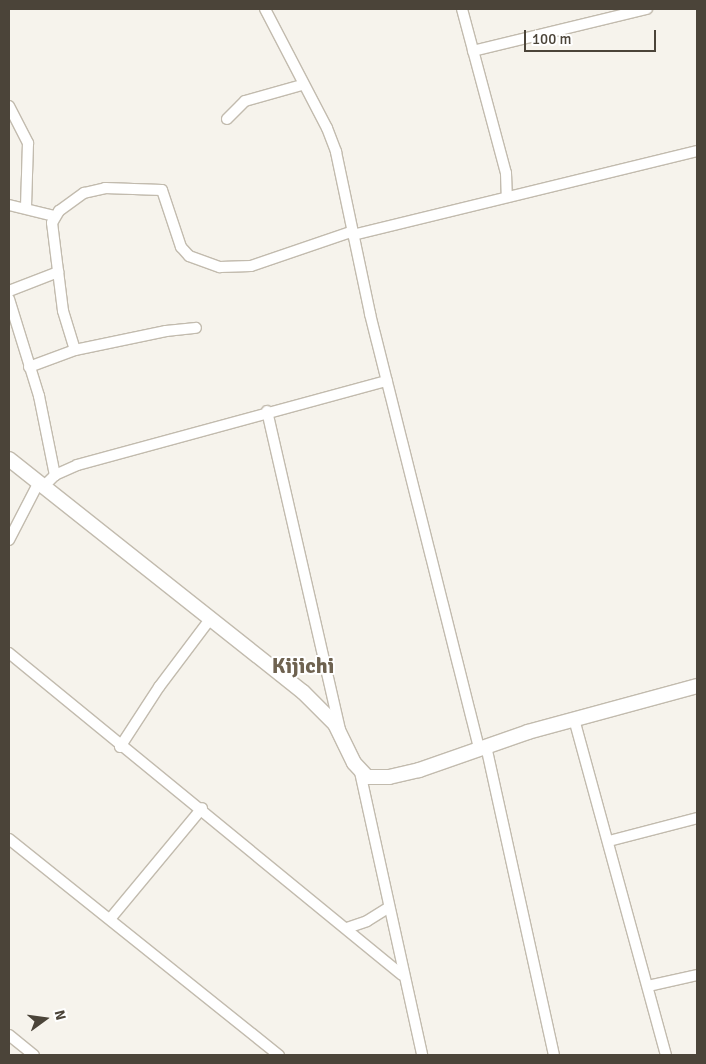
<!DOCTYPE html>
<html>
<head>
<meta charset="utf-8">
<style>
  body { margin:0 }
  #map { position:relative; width:706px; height:1064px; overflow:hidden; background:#f6f3ec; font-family:Signika,sans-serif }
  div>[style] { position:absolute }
  .roads { filter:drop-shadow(1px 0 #c2bbae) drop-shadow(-1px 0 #c2bbae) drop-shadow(0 1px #c2bbae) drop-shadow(0 -1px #c2bbae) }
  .minor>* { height:10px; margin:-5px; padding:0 5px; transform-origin:5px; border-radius:5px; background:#fff }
  .tertiary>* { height:14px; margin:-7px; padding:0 7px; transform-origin:7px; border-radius:7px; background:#fff }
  span { translate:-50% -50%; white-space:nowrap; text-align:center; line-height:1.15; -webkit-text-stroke:4px #fff; paint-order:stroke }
  .district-label { font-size:22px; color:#6e6250; font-weight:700 }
  .frame { position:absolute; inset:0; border:10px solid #4b4439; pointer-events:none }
  .north { position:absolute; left:20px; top:994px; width:50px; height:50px; -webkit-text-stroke:4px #fff; paint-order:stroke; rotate:76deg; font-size:14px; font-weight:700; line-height:20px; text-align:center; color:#4b4439 }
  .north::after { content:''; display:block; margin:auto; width:18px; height:22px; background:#4b4439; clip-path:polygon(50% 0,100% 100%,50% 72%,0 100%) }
  .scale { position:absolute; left:524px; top:30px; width:132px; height:22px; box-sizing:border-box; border:2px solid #4b4439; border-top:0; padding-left:6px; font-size:15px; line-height:18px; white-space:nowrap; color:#4b4439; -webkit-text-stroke:4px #fff; paint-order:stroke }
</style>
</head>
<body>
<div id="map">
  <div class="roads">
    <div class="minor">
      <div style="left:265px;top:9px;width:134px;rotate:62.5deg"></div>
      <div style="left:327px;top:128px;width:26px;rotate:69deg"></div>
      <div style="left:336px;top:152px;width:166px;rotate:78.1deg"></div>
      <div style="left:370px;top:314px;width:447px;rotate:75.9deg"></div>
      <div style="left:462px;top:9px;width:170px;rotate:75deg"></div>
      <div style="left:506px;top:173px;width:24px;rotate:88deg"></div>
      <div style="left:473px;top:51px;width:179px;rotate:-13.6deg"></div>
      <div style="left:9px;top:106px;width:42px;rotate:62.8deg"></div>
      <div style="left:28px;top:143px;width:64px;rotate:91.8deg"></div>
      <div style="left:227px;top:119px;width:25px;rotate:-45deg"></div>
      <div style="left:245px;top:101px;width:59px;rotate:-15.7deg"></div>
      <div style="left:9px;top:205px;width:46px;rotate:13.7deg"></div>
      <div style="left:353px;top:235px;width:354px;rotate:-13.7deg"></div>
      <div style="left:9px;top:291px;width:53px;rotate:-21.2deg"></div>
      <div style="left:9px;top:299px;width:102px;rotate:72.8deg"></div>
      <div style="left:39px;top:396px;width:81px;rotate:78.6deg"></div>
      <div style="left:75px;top:350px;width:41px;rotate:-107.1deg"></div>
      <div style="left:63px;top:311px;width:89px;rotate:-97.1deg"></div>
      <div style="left:52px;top:223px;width:14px;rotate:-60deg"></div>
      <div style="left:59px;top:211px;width:31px;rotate:-36deg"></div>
      <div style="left:84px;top:193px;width:22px;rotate:-13deg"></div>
      <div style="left:105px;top:188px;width:57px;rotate:2deg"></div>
      <div style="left:162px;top:190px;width:60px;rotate:71.6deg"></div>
      <div style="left:181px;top:247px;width:12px;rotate:48deg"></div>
      <div style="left:189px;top:256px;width:33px;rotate:20deg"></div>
      <div style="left:220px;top:267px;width:31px;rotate:-2deg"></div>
      <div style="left:251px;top:266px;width:106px;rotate:-18.8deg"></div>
      <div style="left:29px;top:367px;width:49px;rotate:-20.3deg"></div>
      <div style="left:75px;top:350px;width:93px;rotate:-11.8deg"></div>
      <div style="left:166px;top:331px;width:30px;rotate:-6deg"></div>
      <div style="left:267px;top:411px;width:327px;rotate:77.1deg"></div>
      <div style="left:44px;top:486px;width:16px;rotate:-45deg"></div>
      <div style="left:55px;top:475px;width:24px;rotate:-24deg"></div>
      <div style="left:77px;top:465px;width:321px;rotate:-15.2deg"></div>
      <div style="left:9px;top:540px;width:65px;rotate:-62.7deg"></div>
      <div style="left:9px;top:653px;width:508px;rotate:39.33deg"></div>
      <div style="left:574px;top:719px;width:348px;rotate:74.7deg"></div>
      <div style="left:486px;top:746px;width:316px;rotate:77.6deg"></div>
      <div style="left:120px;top:747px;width:72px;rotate:-57deg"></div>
      <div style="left:159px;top:687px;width:86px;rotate:-53deg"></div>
      <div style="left:360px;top:772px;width:290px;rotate:77.6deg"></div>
      <div style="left:9px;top:839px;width:346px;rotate:38.7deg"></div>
      <div style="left:609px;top:841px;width:91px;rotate:-14.6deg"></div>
      <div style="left:110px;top:919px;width:144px;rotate:-50.3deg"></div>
      <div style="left:347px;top:928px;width:21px;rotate:-19deg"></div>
      <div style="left:367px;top:921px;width:25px;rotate:-32deg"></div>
      <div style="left:648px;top:986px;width:50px;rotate:-12.7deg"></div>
      <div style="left:9px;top:1035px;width:32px;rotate:39deg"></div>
    </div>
    <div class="tertiary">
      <div style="left:9px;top:459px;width:375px;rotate:38.4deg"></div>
      <div style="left:303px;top:692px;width:45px;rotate:45deg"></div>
      <div style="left:335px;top:724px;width:43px;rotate:64deg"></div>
      <div style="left:354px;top:763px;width:19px;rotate:47deg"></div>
      <div style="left:367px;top:777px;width:22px"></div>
      <div style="left:389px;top:777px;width:31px;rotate:-13deg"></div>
      <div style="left:419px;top:770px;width:115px;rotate:-19.2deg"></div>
      <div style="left:528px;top:732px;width:175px;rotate:-15.2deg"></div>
    </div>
  </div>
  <div class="district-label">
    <span style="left:303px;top:666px">Kijichi</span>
  </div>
  <div class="frame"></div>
  <div class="north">N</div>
  <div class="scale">100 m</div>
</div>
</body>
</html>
